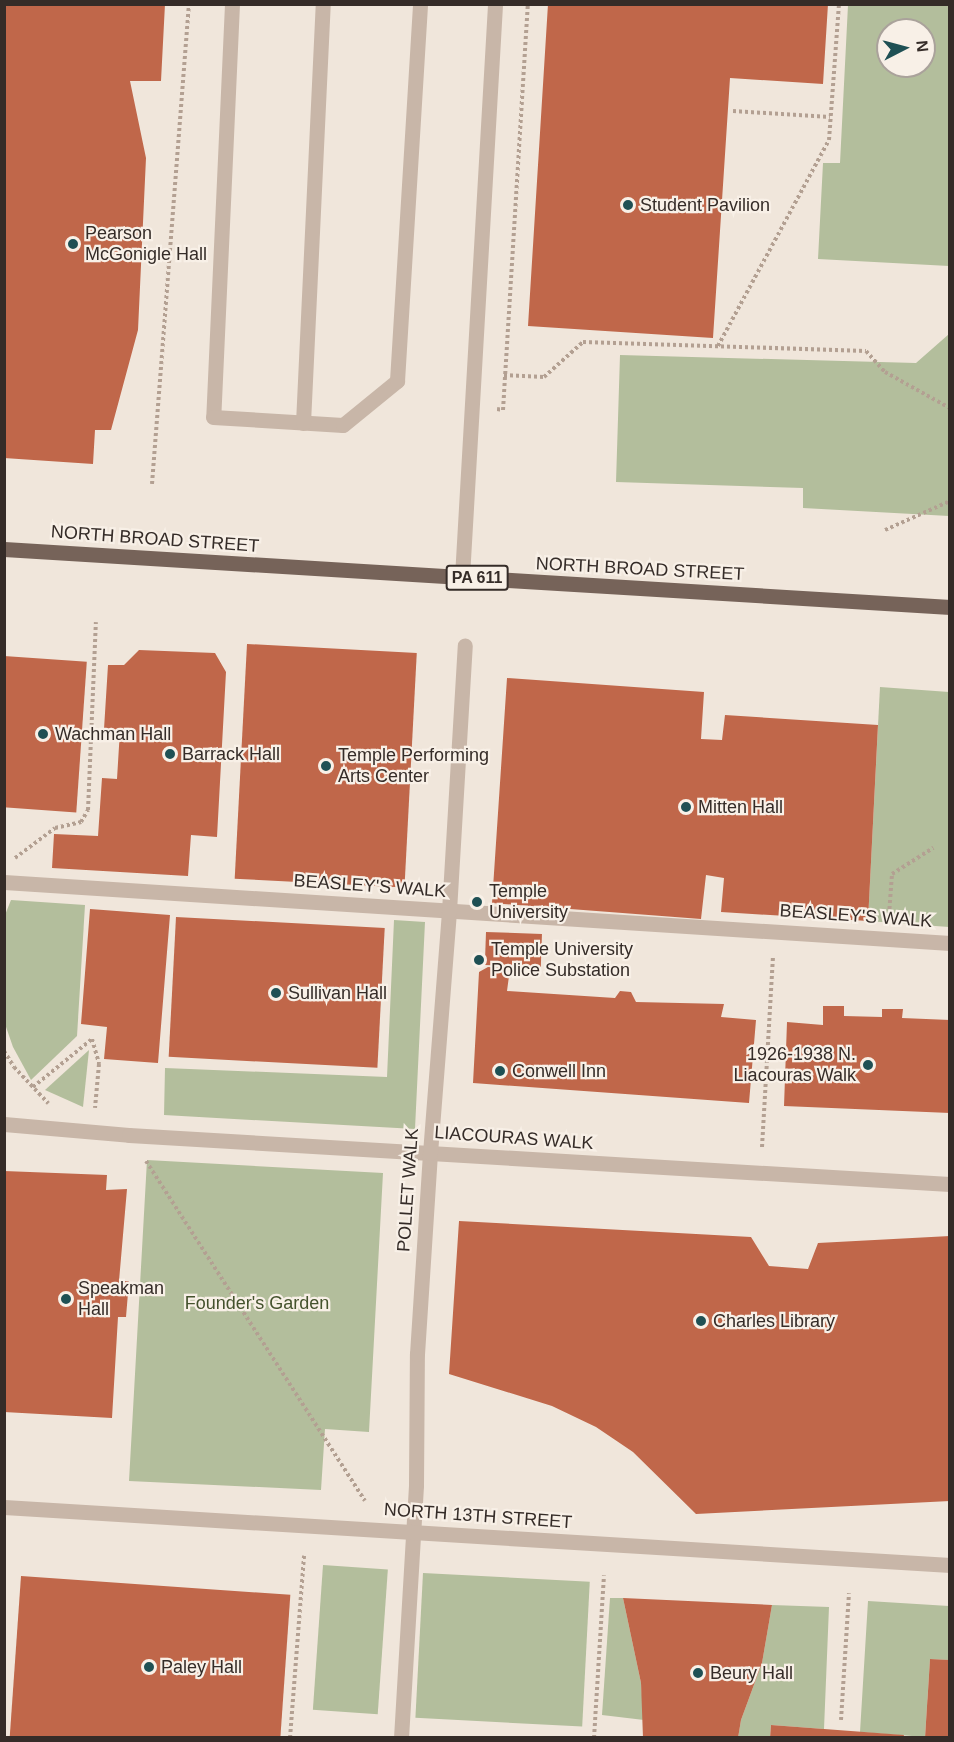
<!DOCTYPE html>
<html>
<head>
<meta charset="utf-8">
<style>
  body { margin:0 }
  #map { position:relative; width:954px; height:1742px; overflow:hidden; background:#f0e6db; font-family:Arial,sans-serif }
  div>[style] { position:absolute }
  .green>* { inset:0; background:#b3be9c; transform-origin:0 0 }
  .building>* { inset:0; background:#c0674a; transform-origin:0 0 }
  .path>* { height:4px; margin-top:-2px; transform-origin:0; background:repeating-linear-gradient(90deg,#b3a092 0 3px,transparent 0 6px) }
  .service>* { height:15px; margin:-7.5px; padding:0 7.5px; transform-origin:7.5px; border-radius:7.5px; background:#c8b6a8 }
  .pedestrian>* { height:15px; margin:-7.5px; padding:0 7.5px; transform-origin:7.5px; border-radius:7.5px; background:#c8b6a8 }
  .minor>* { height:15px; margin:-7.5px; padding:0 7.5px; transform-origin:7.5px; border-radius:7.5px; background:#c8b6a8 }
  .primary>* { height:15px; margin:-7.5px; padding:0 7.5px; transform-origin:7.5px; border-radius:7.5px; background:#766359 }
  .dots>* { width:16px; height:16px; translate:-50% -50%; box-sizing:border-box; border:3px solid #f8f0e7; border-radius:50% }
  span { translate:-50% -50%; white-space:nowrap; text-align:center; line-height:1.15; -webkit-text-stroke:4.5px #f8f0e7; paint-order:stroke }
  .shield-label span { padding:2px 4px; background:#f8f0e7; border:2px solid; border-radius:4px; -webkit-text-stroke-width:0 }
  .shield-label { font-size:16px; color:#352c28; font-weight:700 }
  .poi-label { font-size:18px; color:#352c28 }
  .left { translate:0 -50%; text-align:left }
  .right { translate:-100% -50%; text-align:right }
  .street-label { font-size:18px; color:#352c28 }
  .park-label { font-size:18px; color:#44522d }
  .frame { position:absolute; inset:0; border:6px solid #352c28; pointer-events:none }
  .north { position:absolute; left:876px; top:18px; width:60px; height:60px; box-sizing:border-box; background:#f8f0e7; border:2px solid #aaa29b; border-radius:50%; rotate:84deg; font-size:16px; font-weight:700; line-height:24px; text-align:center; color:#352c28 }
  .north::after { content:''; display:block; margin:auto; width:21px; height:27px; background:#1f5054; clip-path:polygon(50% 0,100% 100%,50% 72%,0 100%) }
</style>
</head>
<body>
<div id="map">
  <div class="green">
    <div style="clip-path:polygon(evenodd,848px 5px,949px 5px,949px 266px,818px 259px,823px 163px,840px 163px,848px 5px,888px 30px,924px 30px,924px 66px,888px 66px,888px 30px)"></div>
    <div style="clip-path:polygon(949px 334px,949px 516px,803px 508px,803px 488px,616px 482px,620px 355px,916px 363px)"></div>
    <div style="clip-path:polygon(880px 687px,949px 692px,949px 927px,868px 921px)"></div>
    <div style="clip-path:polygon(11px 900px,85px 905px,77px 1036px,31px 1080px,13px 1047px,5px 1024px,5px 915px)"></div>
    <div style="clip-path:polygon(394px 920px,425px 922px,415px 1129px,164px 1115px,165px 1068px,387px 1077px)"></div>
    <div style="clip-path:polygon(89px 1050px,83px 1107px,45px 1090px)"></div>
    <div style="clip-path:polygon(147px 1160px,383px 1173px,369px 1432px,325px 1429px,321px 1490px,129px 1481px)"></div>
    <div style="left:323px;top:1565px;width:65px;height:145px;rotate:4deg"></div>
    <div style="left:423px;top:1573px;width:167px;height:145px;rotate:3deg"></div>
    <div style="clip-path:polygon(610px 1598px,623px 1598px,641px 1683px,644px 1720px,602px 1715px)"></div>
    <div style="clip-path:polygon(868px 1601px,949px 1606px,949px 1660px,930px 1659px,925px 1737px,860px 1732px)"></div>
    <div style="clip-path:polygon(772px 1605px,829px 1607px,824px 1729px,771px 1725px,770px 1737px,738px 1738px,741px 1720px,762px 1663px)"></div>
  </div>
  <div class="building">
    <div style="clip-path:polygon(4px 4px,165px 4px,161px 81px,130px 81px,146px 158px,138px 330px,111px 430px,95px 430px,93px 464px,4px 458px)"></div>
    <div style="clip-path:polygon(548px 4px,828px 4px,823px 84px,730px 78px,713px 338px,528px 326px)"></div>
    <div style="left:247px;top:644px;width:170px;height:235px;rotate:3deg"></div>
    <div style="clip-path:polygon(139px 650px,215px 653px,226px 672px,217px 837px,191px 835px,188px 876px,52px 868px,54px 834px,98px 836px,102px 778px,117px 779px,120px 730px,104px 729px,108px 665px,124px 665px)"></div>
    <div style="left:4px;top:656px;width:83px;height:151px;rotate:4deg"></div>
    <div style="clip-path:polygon(507px 678px,704px 692px,701px 739px,722px 740px,725px 715px,878px 725px,868px 921px,721px 912px,724px 878px,706px 875px,701px 919px,492px 903px)"></div>
    <div style="clip-path:polygon(90px 909px,170px 915px,158px 1063px,104px 1059px,107px 1027px,81px 1024px)"></div>
    <div style="left:176px;top:917px;width:209px;height:140px;rotate:3deg"></div>
    <div style="left:486px;top:932px;width:56px;height:33px;rotate:2deg"></div>
    <div style="clip-path:polygon(488px 967px,502px 968px,504px 975px,509px 976px,507px 991px,615px 998px,620px 991px,631px 992px,636px 1002px,724px 1004px,721px 1017px,756px 1020px,749px 1103px,473px 1083px,479px 972px)"></div>
    <div style="clip-path:polygon(823px 1006px,844px 1006px,844px 1016px,882px 1017px,882px 1009px,903px 1009px,902px 1018px,950px 1020px,950px 1113px,784px 1106px,787px 1022px,823px 1025px)"></div>
    <div style="clip-path:polygon(4px 1171px,107px 1175px,106px 1190px,127px 1189px,119px 1281px,129px 1281px,126px 1317px,118px 1317px,112px 1418px,4px 1412px)"></div>
    <div style="clip-path:polygon(459px 1221px,751px 1237px,769px 1266px,808px 1269px,818px 1243px,950px 1236px,950px 1501px,696px 1514px,633px 1452px,596px 1427px,552px 1406px,449px 1374px)"></div>
    <div style="left:21px;top:1576px;width:270px;height:162px;rotate:4deg"></div>
    <div style="clip-path:polygon(623px 1598px,772px 1605px,762px 1663px,741px 1720px,738px 1738px,643px 1738px,641px 1683px)"></div>
    <div style="clip-path:polygon(930px 1659px,950px 1660px,950px 1738px,925px 1738px)"></div>
    <div style="clip-path:polygon(771px 1725px,904px 1735px,903px 1738px,770px 1738px)"></div>
  </div>
  <div class="path">
    <div style="left:733px;top:111px;width:97px;rotate:3.5deg"></div>
    <div style="left:718px;top:346px;width:234px;rotate:-61.7deg"></div>
    <div style="left:829px;top:140px;width:136px;rotate:-85.8deg"></div>
    <div style="left:504px;top:375px;width:40px;rotate:2.9deg"></div>
    <div style="left:544px;top:377px;width:52px;rotate:-41.9deg"></div>
    <div style="left:583px;top:342px;width:283px;rotate:1.8deg"></div>
    <div style="left:866px;top:351px;width:28px;rotate:48deg"></div>
    <div style="left:885px;top:372px;width:74px;rotate:29deg"></div>
    <div style="left:497px;top:409px;width:6px;rotate:9deg"></div>
    <div style="left:503px;top:410px;width:407px;rotate:-86.5deg"></div>
    <div style="left:152px;top:484px;width:481px;rotate:-85.6deg"></div>
    <div style="left:885px;top:530px;width:71px;rotate:-24deg"></div>
    <div style="left:15px;top:858px;width:50px;rotate:-36.9deg"></div>
    <div style="left:55px;top:828px;width:27px;rotate:-13deg"></div>
    <div style="left:81px;top:822px;width:14px;rotate:-60deg"></div>
    <div style="left:88px;top:810px;width:188px;rotate:-87.6deg"></div>
    <div style="left:889px;top:915px;width:41px;rotate:-85.8deg"></div>
    <div style="left:892px;top:874px;width:49px;rotate:-32.4deg"></div>
    <div style="left:4px;top:1051px;width:19px;rotate:58deg"></div>
    <div style="left:14px;top:1067px;width:50px;rotate:46.6deg"></div>
    <div style="left:33px;top:1087px;width:76px;rotate:-39.1deg"></div>
    <div style="left:92px;top:1039px;width:26px;rotate:74deg"></div>
    <div style="left:99px;top:1064px;width:44px;rotate:95.2deg"></div>
    <div style="left:762px;top:1147px;width:190px;rotate:-86.7deg"></div>
    <div style="left:146px;top:1161px;width:404px;rotate:57.2deg"></div>
    <div style="left:841px;top:1720px;width:127px;rotate:-86.4deg"></div>
    <div style="left:290px;top:1738px;width:183px;rotate:-85.6deg"></div>
    <div style="left:594px;top:1738px;width:163px;rotate:-86.5deg"></div>
  </div>
  <div class="service">
    <div style="left:232px;top:4px;width:413px;rotate:92.6deg"></div>
    <div style="left:213px;top:417px;width:130px;rotate:3.5deg"></div>
    <div style="left:343px;top:425px;width:70px;rotate:-39.2deg"></div>
    <div style="left:397px;top:381px;width:378px;rotate:-86.5deg"></div>
    <div style="left:303px;top:423px;width:419px;rotate:-87.3deg"></div>
    <div style="left:462px;top:577px;width:574px;rotate:-86.7deg"></div>
    <div style="left:4px;top:882px;width:948px;rotate:3.69deg"></div>
  </div>
  <div class="pedestrian">
    <div style="left:4px;top:1124px;width:125px;rotate:5deg"></div>
    <div style="left:129px;top:1135px;width:822px;rotate:3.42deg"></div>
    <div style="left:401px;top:1738px;width:253px;rotate:-86.6deg"></div>
    <div style="left:416px;top:1485px;width:131px;rotate:-89.6deg"></div>
    <div style="left:417px;top:1354px;width:201px;rotate:-86.3deg"></div>
    <div style="left:430px;top:1153px;width:243px;rotate:-85.5deg"></div>
    <div style="left:449px;top:911px;width:266px;rotate:-86.6deg"></div>
  </div>
  <div class="minor">
    <div style="left:4px;top:1507px;width:948px;rotate:3.51deg"></div>
  </div>
  <div class="primary">
    <div style="left:4px;top:549px;width:948px;rotate:3.51deg"></div>
  </div>
  <div class="dots">
    <div style="left:628px;top:205px;background:#1f5054"></div>
    <div style="left:73px;top:244px;background:#1f5054"></div>
    <div style="left:43px;top:734px;background:#1f5054"></div>
    <div style="left:170px;top:754px;background:#1f5054"></div>
    <div style="left:326px;top:766px;background:#1f5054"></div>
    <div style="left:686px;top:807px;background:#1f5054"></div>
    <div style="left:477px;top:902px;background:#1f5054"></div>
    <div style="left:479px;top:960px;background:#1f5054"></div>
    <div style="left:276px;top:993px;background:#1f5054"></div>
    <div style="left:868px;top:1065px;background:#1f5054"></div>
    <div style="left:500px;top:1071px;background:#1f5054"></div>
    <div style="left:66px;top:1299px;background:#1f5054"></div>
    <div style="left:701px;top:1321px;background:#1f5054"></div>
    <div style="left:149px;top:1667px;background:#1f5054"></div>
    <div style="left:698px;top:1673px;background:#1f5054"></div>
  </div>
  <div class="shield-label">
    <span style="left:477px;top:578px">PA 611</span>
  </div>
  <div class="poi-label">
    <span class="left" style="left:640px;top:205px">Student Pavilion</span>
    <span class="left" style="left:85px;top:244px">Pearson<br>McGonigle Hall</span>
    <span class="left" style="left:55px;top:734px">Wachman Hall</span>
    <span class="left" style="left:182px;top:754px">Barrack Hall</span>
    <span class="left" style="left:338px;top:766px">Temple Performing<br>Arts Center</span>
    <span class="left" style="left:698px;top:807px">Mitten Hall</span>
    <span class="left" style="left:489px;top:902px">Temple<br>University</span>
    <span class="left" style="left:491px;top:960px">Temple University<br>Police Substation</span>
    <span class="left" style="left:288px;top:993px">Sullivan Hall</span>
    <span class="right" style="left:856px;top:1065px">1926-1938 N.<br>Liacouras Walk</span>
    <span class="left" style="left:512px;top:1071px">Conwell Inn</span>
    <span class="left" style="left:78px;top:1299px">Speakman<br>Hall</span>
    <span class="left" style="left:713px;top:1321px">Charles Library</span>
    <span class="left" style="left:161px;top:1667px">Paley Hall</span>
    <span class="left" style="left:710px;top:1673px">Beury Hall</span>
  </div>
  <div class="street-label">
    <span style="left:155px;top:539px;rotate:4deg">NORTH BROAD STREET</span>
    <span style="left:640px;top:569px;rotate:3deg">NORTH BROAD STREET</span>
    <span style="left:370px;top:886px;rotate:4deg">BEASLEY'S WALK</span>
    <span style="left:856px;top:916px;rotate:4deg">BEASLEY'S WALK</span>
    <span style="left:514px;top:1138px;rotate:4deg">LIACOURAS WALK</span>
    <span style="left:408px;top:1190px;rotate:-86deg">POLLET WALK</span>
    <span style="left:478px;top:1516px;rotate:4deg">NORTH 13TH STREET</span>
  </div>
  <div class="park-label">
    <span style="left:257px;top:1303px">Founder's Garden</span>
  </div>
  <div class="frame"></div>
  <div class="north">N</div>
</div>
</body>
</html>
